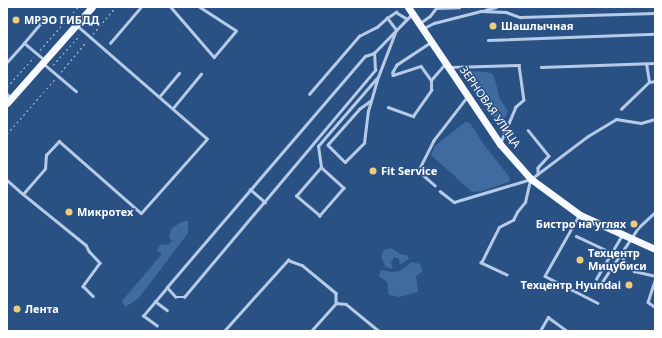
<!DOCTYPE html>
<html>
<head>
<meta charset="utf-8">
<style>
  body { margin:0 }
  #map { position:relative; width:662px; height:338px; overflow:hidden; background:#2a5184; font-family:"Noto Sans",sans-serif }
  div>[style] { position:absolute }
  .green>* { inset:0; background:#3f6ba0 }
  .path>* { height:1px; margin-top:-0.5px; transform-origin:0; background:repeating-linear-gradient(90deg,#b5cbe7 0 2px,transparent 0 5px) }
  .lane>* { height:2.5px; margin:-1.25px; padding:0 1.25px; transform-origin:1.25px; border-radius:1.25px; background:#b5cbe7 }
  .primary>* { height:7px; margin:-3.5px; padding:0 3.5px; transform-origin:3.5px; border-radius:3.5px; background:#f6f9fe }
  .dots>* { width:11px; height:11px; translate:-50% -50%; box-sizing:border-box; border:2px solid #2a5184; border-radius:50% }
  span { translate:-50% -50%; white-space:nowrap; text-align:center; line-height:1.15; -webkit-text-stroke:3px #2a5184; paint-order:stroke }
  .poi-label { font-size:11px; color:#fff; font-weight:700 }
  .left { translate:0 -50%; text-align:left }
  .right { translate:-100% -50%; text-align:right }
  .street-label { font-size:11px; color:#fff }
  .frame { position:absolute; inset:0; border:8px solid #fff; pointer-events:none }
</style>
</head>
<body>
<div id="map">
  <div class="green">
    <div style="clip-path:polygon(476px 71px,491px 73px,494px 76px,500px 99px,508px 111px,501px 128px,463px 74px)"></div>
    <div style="clip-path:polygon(465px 122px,470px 123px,482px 142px,510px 178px,509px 182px,482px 191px,472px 192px,431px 155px,435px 146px)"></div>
    <div style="clip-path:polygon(183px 221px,188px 221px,188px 233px,138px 299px,125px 307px,122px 301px,162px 254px,157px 250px,161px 244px,168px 245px,172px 241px,169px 236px,172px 228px)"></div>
    <div style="clip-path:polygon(391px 248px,400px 254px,407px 255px,409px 259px,400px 265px,399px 259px,394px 257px,391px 263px,393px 269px,386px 267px,381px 257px,384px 250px)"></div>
    <div style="clip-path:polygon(412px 262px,420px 264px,423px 271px,416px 276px,418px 292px,399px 297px,389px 295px,387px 282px,379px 276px,381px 270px,392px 272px,400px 271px)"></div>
  </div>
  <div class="path">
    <div style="left:93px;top:34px;width:35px;rotate:-50deg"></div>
    <div style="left:40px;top:50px;width:57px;rotate:-48.5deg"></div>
    <div style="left:53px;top:65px;width:40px;rotate:-48deg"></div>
    <div style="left:61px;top:72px;width:40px;rotate:-50deg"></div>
    <div style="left:7px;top:87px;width:40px;rotate:-48deg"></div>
    <div style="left:7px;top:134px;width:73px;rotate:-48.9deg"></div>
  </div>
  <div class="lane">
    <div style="left:171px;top:7px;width:66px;rotate:49.3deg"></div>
    <div style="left:214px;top:57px;width:34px;rotate:-50deg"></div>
    <div style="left:236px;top:31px;width:44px;rotate:-147deg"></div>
    <div style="left:485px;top:10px;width:11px;rotate:-15deg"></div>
    <div style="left:420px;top:23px;width:12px;rotate:-35deg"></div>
    <div style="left:430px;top:16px;width:10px;rotate:-53deg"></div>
    <div style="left:436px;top:8px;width:23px;rotate:-2deg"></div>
    <div style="left:424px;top:28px;width:11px;rotate:-27deg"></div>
    <div style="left:434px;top:23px;width:49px;rotate:-14.3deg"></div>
    <div style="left:481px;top:11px;width:25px;rotate:2deg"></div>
    <div style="left:506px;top:12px;width:15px;rotate:20deg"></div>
    <div style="left:520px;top:17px;width:135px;rotate:-1.7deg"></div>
    <div style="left:488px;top:40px;width:167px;rotate:-2.1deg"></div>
    <div style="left:432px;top:42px;width:42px;rotate:146.7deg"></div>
    <div style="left:397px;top:65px;width:8px;rotate:120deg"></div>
    <div style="left:393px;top:72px;width:3px;rotate:90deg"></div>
    <div style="left:393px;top:75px;width:29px;rotate:-18deg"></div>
    <div style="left:421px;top:66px;width:17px;rotate:54deg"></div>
    <div style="left:431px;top:80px;width:21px;rotate:-49deg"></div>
    <div style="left:110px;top:43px;width:48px;rotate:-49.3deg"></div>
    <div style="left:44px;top:60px;width:26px;rotate:-140deg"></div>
    <div style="left:24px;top:43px;width:33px;rotate:-50deg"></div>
    <div style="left:7px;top:62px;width:25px;rotate:-48deg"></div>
    <div style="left:44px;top:64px;width:42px;rotate:40.2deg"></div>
    <div style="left:450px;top:67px;width:69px;rotate:-1.7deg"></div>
    <div style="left:519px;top:65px;width:35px;rotate:82deg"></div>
    <div style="left:524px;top:100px;width:11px;rotate:139deg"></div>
    <div style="left:516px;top:107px;width:38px;rotate:113deg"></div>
    <div style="left:541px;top:67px;width:114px;rotate:-2deg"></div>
    <div style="left:649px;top:82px;width:6px;rotate:-9deg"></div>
    <div style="left:7px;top:94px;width:5px;rotate:37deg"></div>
    <div style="left:309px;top:94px;width:77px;rotate:-49.2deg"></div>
    <div style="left:359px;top:36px;width:20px;rotate:-27deg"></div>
    <div style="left:377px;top:27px;width:13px;rotate:-42deg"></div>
    <div style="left:159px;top:97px;width:31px;rotate:-50deg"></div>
    <div style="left:371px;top:101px;width:14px;rotate:144deg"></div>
    <div style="left:360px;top:109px;width:48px;rotate:131.6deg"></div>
    <div style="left:328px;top:145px;width:24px;rotate:45deg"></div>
    <div style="left:345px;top:162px;width:27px;rotate:-45deg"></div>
    <div style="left:364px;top:143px;width:32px;rotate:-83deg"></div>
    <div style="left:368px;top:111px;width:10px;rotate:-73deg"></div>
    <div style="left:371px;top:101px;width:25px;rotate:-74deg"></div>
    <div style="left:378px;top:77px;width:50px;rotate:-69deg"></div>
    <div style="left:396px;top:30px;width:15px;rotate:-127deg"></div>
    <div style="left:387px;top:18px;width:11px;rotate:-34deg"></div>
    <div style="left:396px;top:12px;width:13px;rotate:32deg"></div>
    <div style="left:388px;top:107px;width:27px;rotate:20deg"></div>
    <div style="left:413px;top:116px;width:32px;rotate:-55deg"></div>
    <div style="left:431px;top:90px;width:10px;rotate:-90deg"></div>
    <div style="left:173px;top:108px;width:44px;rotate:-50.5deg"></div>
    <div style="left:621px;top:109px;width:39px;rotate:-44deg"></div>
    <div style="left:649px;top:82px;width:18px;rotate:-99deg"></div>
    <div style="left:528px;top:130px;width:33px;rotate:51deg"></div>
    <div style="left:549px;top:156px;width:16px;rotate:133deg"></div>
    <div style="left:538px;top:168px;width:4px;rotate:90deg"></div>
    <div style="left:321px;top:167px;width:31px;rotate:42deg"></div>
    <div style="left:344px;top:188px;width:37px;rotate:131deg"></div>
    <div style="left:320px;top:216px;width:31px;rotate:-140deg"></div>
    <div style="left:296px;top:196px;width:38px;rotate:-49deg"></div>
    <div style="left:321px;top:167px;width:21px;rotate:-98deg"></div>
    <div style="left:318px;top:146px;width:89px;rotate:-49.1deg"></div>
    <div style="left:7px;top:180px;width:21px;rotate:41deg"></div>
    <div style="left:23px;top:194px;width:33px;rotate:-49deg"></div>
    <div style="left:45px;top:169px;width:14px;rotate:-86deg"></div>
    <div style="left:46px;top:155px;width:19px;rotate:-47deg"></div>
    <div style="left:59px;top:141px;width:109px;rotate:41.3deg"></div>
    <div style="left:141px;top:213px;width:99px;rotate:-48.3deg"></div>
    <div style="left:207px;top:139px;width:174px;rotate:-139deg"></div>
    <div style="left:435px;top:186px;width:23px;rotate:-139deg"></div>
    <div style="left:418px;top:171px;width:34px;rotate:-63deg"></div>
    <div style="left:433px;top:141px;width:56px;rotate:-52.3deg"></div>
    <div style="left:250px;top:189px;width:20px;rotate:41deg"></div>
    <div style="left:440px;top:191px;width:18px;rotate:38deg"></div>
    <div style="left:454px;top:202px;width:80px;rotate:-16.6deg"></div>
    <div style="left:531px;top:179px;width:71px;rotate:-37deg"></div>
    <div style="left:588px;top:136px;width:33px;rotate:-31deg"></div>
    <div style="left:616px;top:119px;width:25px;rotate:9deg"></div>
    <div style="left:641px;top:123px;width:15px;rotate:-16deg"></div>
    <div style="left:23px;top:194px;width:81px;rotate:39deg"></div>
    <div style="left:86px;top:245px;width:7px;rotate:63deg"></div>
    <div style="left:89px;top:251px;width:16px;rotate:47deg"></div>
    <div style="left:100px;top:263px;width:29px;rotate:126deg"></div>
    <div style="left:83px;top:286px;width:14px;rotate:45deg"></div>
    <div style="left:579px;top:216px;width:69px;rotate:119.5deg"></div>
    <div style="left:545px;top:276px;width:59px;rotate:27deg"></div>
    <div style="left:576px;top:236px;width:38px;rotate:25deg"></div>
    <div style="left:621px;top:254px;width:11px;rotate:63deg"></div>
    <div style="left:626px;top:264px;width:11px;rotate:41deg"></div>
    <div style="left:634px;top:271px;width:22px;rotate:13deg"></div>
    <div style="left:507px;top:275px;width:29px;rotate:-155deg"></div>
    <div style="left:481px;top:263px;width:40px;rotate:-63.4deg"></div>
    <div style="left:499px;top:227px;width:16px;rotate:-27deg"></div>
    <div style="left:513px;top:220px;width:9px;rotate:-63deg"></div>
    <div style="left:517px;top:212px;width:13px;rotate:-51deg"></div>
    <div style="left:525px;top:202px;width:22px;rotate:-77deg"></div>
    <div style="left:596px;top:279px;width:51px;rotate:-59.4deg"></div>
    <div style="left:655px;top:281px;width:22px;rotate:108deg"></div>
    <div style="left:648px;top:302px;width:9px;rotate:36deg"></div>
    <div style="left:602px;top:282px;width:65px;rotate:-56.3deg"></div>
    <div style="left:638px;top:228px;width:23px;rotate:-43deg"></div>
    <div style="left:167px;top:287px;width:13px;rotate:48deg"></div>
    <div style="left:176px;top:297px;width:8px"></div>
    <div style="left:184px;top:297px;width:297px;rotate:-49.9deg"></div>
    <div style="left:375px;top:70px;width:17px;rotate:-93deg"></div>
    <div style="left:155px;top:301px;width:15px;rotate:37deg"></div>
    <div style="left:157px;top:326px;width:17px;rotate:-144deg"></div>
    <div style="left:143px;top:316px;width:38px;rotate:-50deg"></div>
    <div style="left:167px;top:287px;width:304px;rotate:-49.4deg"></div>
    <div style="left:365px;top:56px;width:9px;rotate:-18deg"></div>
    <div style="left:374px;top:53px;width:54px;rotate:-45.7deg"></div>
    <div style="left:224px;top:331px;width:96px;rotate:-48deg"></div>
    <div style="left:288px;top:260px;width:15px;rotate:20deg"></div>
    <div style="left:302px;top:265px;width:44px;rotate:39.5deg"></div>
    <div style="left:336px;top:293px;width:10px;rotate:90deg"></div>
    <div style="left:311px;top:331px;width:38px;rotate:-48deg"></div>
    <div style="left:336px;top:303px;width:10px;rotate:6deg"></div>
    <div style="left:346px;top:304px;width:43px;rotate:39.3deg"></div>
    <div style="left:540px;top:331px;width:16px;rotate:-60deg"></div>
    <div style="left:548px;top:317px;width:24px;rotate:36deg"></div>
  </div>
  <div class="primary">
    <div style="left:408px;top:7px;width:165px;rotate:56.1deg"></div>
    <div style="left:500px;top:144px;width:47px;rotate:48.5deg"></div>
    <div style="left:531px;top:179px;width:61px;rotate:36.3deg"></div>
    <div style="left:580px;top:215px;width:82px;rotate:24.4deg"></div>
    <div style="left:7px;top:103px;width:128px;rotate:-48.5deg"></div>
  </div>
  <div class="dots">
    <div style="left:16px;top:20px;background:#edcd7d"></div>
    <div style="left:493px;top:26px;background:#edcd7d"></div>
    <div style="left:373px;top:171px;background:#edcd7d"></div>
    <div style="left:69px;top:212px;background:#edcd7d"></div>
    <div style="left:634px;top:224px;background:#edcd7d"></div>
    <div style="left:580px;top:260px;background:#edcd7d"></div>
    <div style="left:629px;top:285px;background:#edcd7d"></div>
    <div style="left:17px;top:309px;background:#edcd7d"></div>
  </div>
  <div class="poi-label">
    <span class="left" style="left:24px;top:20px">МРЭО ГИБДД</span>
    <span class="left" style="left:501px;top:26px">Шашлычная</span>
    <span class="left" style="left:381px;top:171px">Fit Service</span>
    <span class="left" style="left:77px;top:212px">Микротех</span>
    <span class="right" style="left:626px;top:224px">Бистро на углях</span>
    <span class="left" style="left:588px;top:260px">Техцентр<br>Мицубиси</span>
    <span class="right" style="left:621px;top:285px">Техцентр Hyundai</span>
    <span class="left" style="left:25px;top:309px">Лента</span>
  </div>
  <div class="street-label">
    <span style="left:490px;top:107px;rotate:55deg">ЗЕРНОВАЯ УЛИЦА</span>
  </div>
  <div class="frame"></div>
</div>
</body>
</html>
